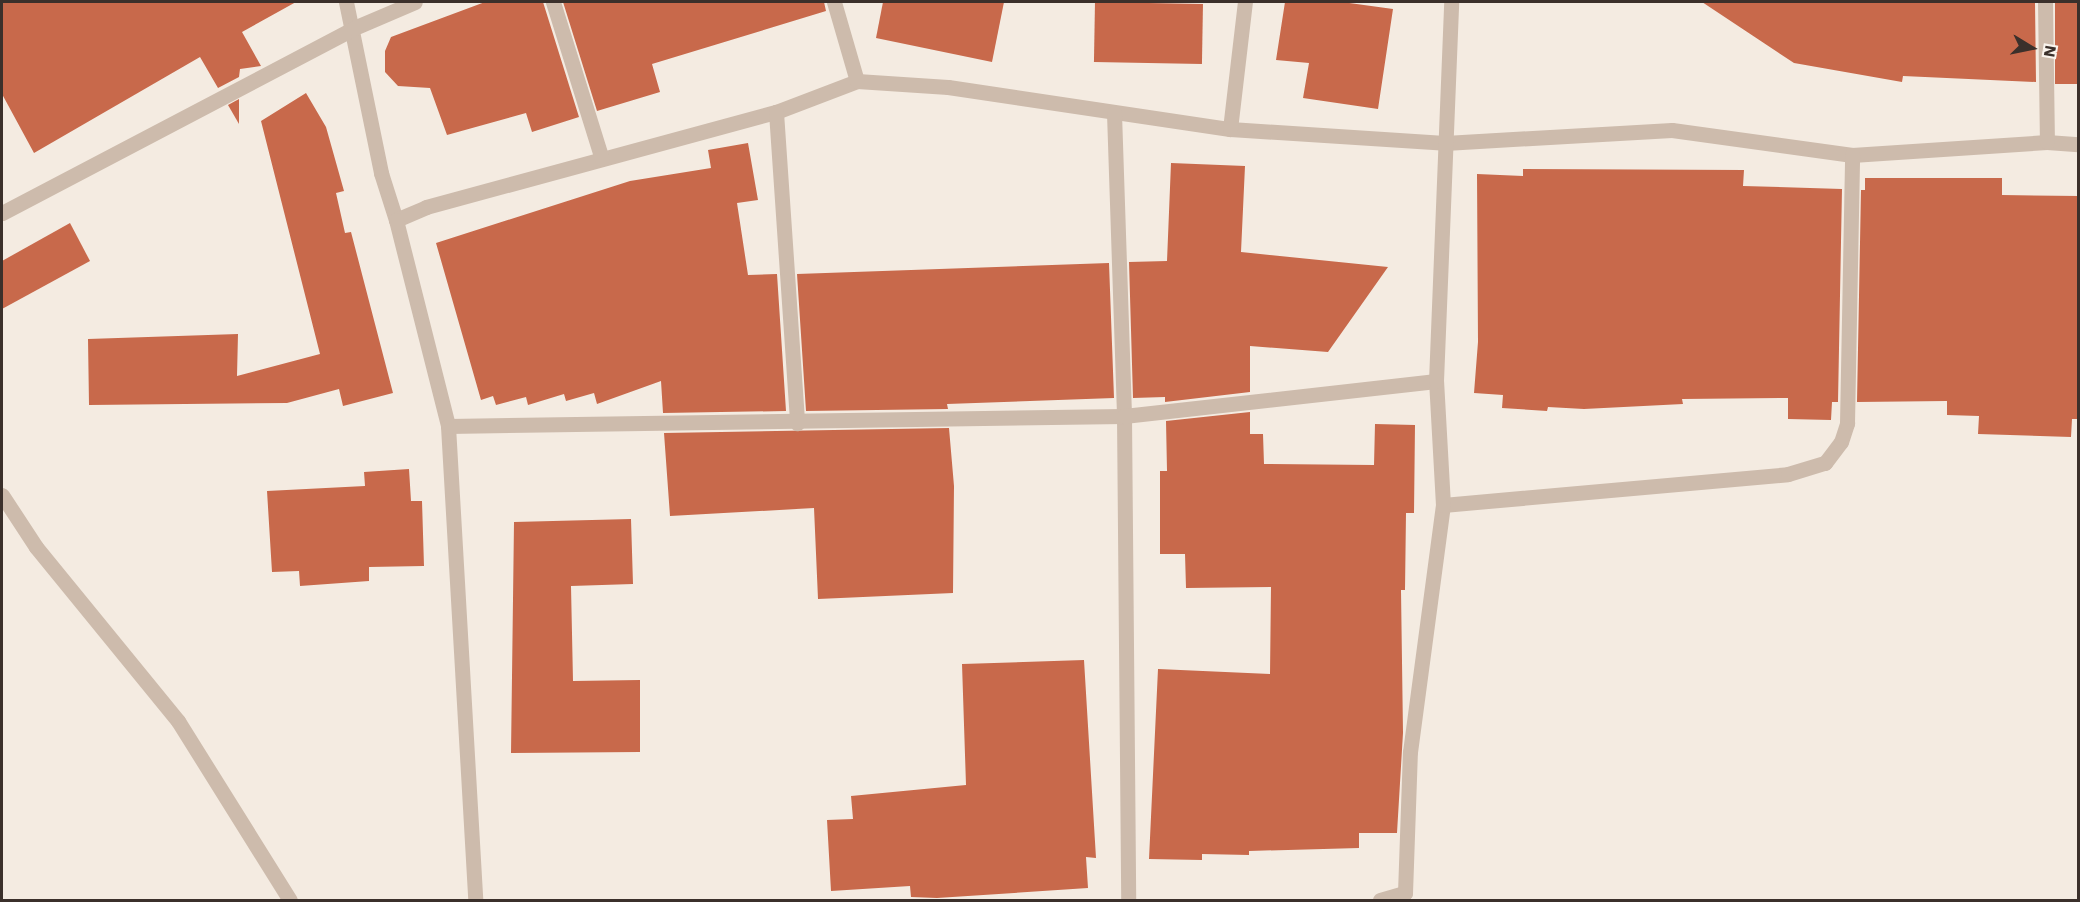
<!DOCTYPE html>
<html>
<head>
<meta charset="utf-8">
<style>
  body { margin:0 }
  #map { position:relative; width:2080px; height:902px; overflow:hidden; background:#f4ebe1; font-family:"Work Sans",sans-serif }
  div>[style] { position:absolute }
  .building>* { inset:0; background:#c8694b; transform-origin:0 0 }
  .minor>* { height:15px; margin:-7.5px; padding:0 7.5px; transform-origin:7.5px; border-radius:7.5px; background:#cdbbac }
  span { translate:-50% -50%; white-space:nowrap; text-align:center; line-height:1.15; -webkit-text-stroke:5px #fbf5ee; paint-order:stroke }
  .frame { position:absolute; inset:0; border:3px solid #3b302b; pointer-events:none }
  .north { position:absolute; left:2002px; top:18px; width:60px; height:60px; -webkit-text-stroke:4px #fbf5ee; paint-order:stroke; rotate:100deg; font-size:16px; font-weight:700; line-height:24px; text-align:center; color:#3b302b }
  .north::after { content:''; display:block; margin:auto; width:21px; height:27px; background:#3b302b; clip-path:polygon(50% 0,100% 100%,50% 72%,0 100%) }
</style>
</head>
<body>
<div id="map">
  <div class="building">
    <div style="clip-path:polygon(2px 2px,296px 2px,242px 32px,261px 66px,240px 69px,239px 77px,218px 88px,200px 57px,34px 153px,2px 94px)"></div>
    <div style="clip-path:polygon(485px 2px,543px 2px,579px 117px,532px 132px,526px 113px,447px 135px,430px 88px,398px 86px,385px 72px,385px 51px,391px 37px)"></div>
    <div style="clip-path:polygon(563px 2px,824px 2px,826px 11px,652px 64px,660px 92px,597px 111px)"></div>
    <div style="clip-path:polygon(883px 2px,1004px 2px,992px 62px,876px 38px)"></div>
    <div style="left:1095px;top:2px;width:108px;height:60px;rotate:1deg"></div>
    <div style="clip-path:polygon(1285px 2px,1342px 2px,1393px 9px,1378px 109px,1303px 98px,1309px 63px,1276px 60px)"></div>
    <div style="clip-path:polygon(1702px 2px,2035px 2px,2036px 82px,1903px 76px,1902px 82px,1794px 63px)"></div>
    <div style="left:2055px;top:2px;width:24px;height:82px"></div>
    <div style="clip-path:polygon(306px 93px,326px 127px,344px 191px,336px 193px,345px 233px,351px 232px,393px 393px,343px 406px,339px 389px,287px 403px,89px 405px,88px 339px,238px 334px,237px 376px,320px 354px,261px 121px)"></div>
    <div style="clip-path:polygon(239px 99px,239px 124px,228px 105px)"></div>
    <div style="clip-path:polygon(748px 143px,758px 200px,737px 203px,748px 275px,777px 274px,786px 411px,663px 413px,661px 381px,597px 404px,594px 393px,566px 401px,564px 394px,528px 405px,526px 397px,496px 405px,493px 396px,481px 400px,436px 243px,630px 181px,711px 168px,708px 150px)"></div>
    <div style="clip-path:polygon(1171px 163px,1245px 166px,1241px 252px,1388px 267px,1328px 352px,1250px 346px,1250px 392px,1165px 402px,1165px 397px,1133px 398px,1129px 262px,1167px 261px)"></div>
    <div style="clip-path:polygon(1523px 169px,1744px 170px,1743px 186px,1842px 189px,1838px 402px,1832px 402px,1831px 420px,1788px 419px,1788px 398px,1682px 399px,1683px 404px,1584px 409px,1548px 407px,1547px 411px,1502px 408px,1503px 395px,1474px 393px,1478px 342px,1477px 174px,1523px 176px)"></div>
    <div style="clip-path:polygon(1865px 178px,2002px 178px,2002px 195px,2079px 196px,2079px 419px,2072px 419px,2071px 437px,1978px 434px,1979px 416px,1947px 415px,1947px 401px,1857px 402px,1861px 190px,1865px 190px)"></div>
    <div style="clip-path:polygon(70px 223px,90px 261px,2px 309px,2px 261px)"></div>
    <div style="clip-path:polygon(1109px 263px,1114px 398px,947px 404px,948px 409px,806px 411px,797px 274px)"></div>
    <div style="clip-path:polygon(1250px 412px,1250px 434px,1263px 434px,1264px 464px,1374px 465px,1375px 424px,1415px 425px,1414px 513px,1406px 513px,1405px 590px,1401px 590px,1403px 733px,1397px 833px,1359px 833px,1359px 848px,1249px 851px,1249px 855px,1202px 854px,1202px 860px,1149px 859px,1158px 669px,1270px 674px,1271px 587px,1186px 588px,1185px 554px,1160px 554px,1160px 471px,1167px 471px,1166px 421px)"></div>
    <div style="clip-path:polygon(949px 428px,954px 486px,953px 593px,818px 599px,814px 508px,670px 516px,664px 433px)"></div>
    <div style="clip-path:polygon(409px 469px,411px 501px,422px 501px,424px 566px,369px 567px,369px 581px,300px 586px,299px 571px,272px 572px,267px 491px,365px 486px,364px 472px)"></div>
    <div style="clip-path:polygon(631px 519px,633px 584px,571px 586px,573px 681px,640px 680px,640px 752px,511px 753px,514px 522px)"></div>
    <div style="clip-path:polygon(1084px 660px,1096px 858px,1086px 857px,1088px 888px,937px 898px,911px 897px,910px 886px,831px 891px,827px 820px,853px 819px,851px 796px,966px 785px,962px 664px)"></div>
  </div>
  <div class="minor">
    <div style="left:346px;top:2px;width:175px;rotate:78.4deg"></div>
    <div style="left:381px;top:173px;width:49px;rotate:72.3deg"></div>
    <div style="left:396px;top:220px;width:33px;rotate:-23deg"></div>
    <div style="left:426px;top:207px;width:363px;rotate:-15.2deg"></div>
    <div style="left:776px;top:112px;width:87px;rotate:-20.9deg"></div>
    <div style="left:857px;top:81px;width:91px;rotate:3.8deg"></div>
    <div style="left:948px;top:87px;width:285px;rotate:8.5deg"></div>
    <div style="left:1230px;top:129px;width:215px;rotate:3.7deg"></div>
    <div style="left:1445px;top:143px;width:227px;rotate:-3.3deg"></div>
    <div style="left:1672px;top:130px;width:182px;rotate:7.9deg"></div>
    <div style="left:1852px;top:155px;width:195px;rotate:-3.8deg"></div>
    <div style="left:2047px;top:142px;width:31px;rotate:4deg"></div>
    <div style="left:553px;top:2px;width:164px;rotate:72.7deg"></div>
    <div style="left:834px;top:2px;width:82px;rotate:73.8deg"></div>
    <div style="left:2045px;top:2px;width:140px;rotate:89.2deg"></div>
    <div style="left:776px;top:112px;width:312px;rotate:86.1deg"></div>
    <div style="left:1114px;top:113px;width:303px;rotate:88.1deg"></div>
    <div style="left:1124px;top:416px;width:484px;rotate:89.5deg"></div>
    <div style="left:1230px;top:129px;width:128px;rotate:-83.3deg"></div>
    <div style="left:2px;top:213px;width:398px;rotate:-27.7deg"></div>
    <div style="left:354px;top:28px;width:66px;rotate:-23.1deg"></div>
    <div style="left:396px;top:220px;width:212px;rotate:75.8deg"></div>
    <div style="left:448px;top:426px;width:475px;rotate:86.7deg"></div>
    <div style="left:448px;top:426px;width:676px;rotate:-0.85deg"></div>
    <div style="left:1124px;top:416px;width:314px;rotate:-6.4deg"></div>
    <div style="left:2px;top:495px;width:62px;rotate:56.8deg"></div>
    <div style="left:36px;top:547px;width:225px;rotate:50.8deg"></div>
    <div style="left:178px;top:721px;width:211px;rotate:58deg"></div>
    <div style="left:1443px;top:505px;width:346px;rotate:-5.1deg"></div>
    <div style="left:1788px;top:474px;width:39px;rotate:-17deg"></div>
    <div style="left:1825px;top:463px;width:26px;rotate:-53deg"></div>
    <div style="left:1841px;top:442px;width:20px;rotate:-72deg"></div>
    <div style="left:1847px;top:423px;width:268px;rotate:-88.9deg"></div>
    <div style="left:1380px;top:900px;width:26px;rotate:-16deg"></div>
    <div style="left:1405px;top:893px;width:141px;rotate:-88deg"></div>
    <div style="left:1410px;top:752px;width:249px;rotate:-82.4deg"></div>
    <div style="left:1443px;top:505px;width:124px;rotate:-93.2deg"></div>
    <div style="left:1436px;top:381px;width:379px;rotate:-87.7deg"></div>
  </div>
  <div class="frame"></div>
  <div class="north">N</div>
</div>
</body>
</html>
